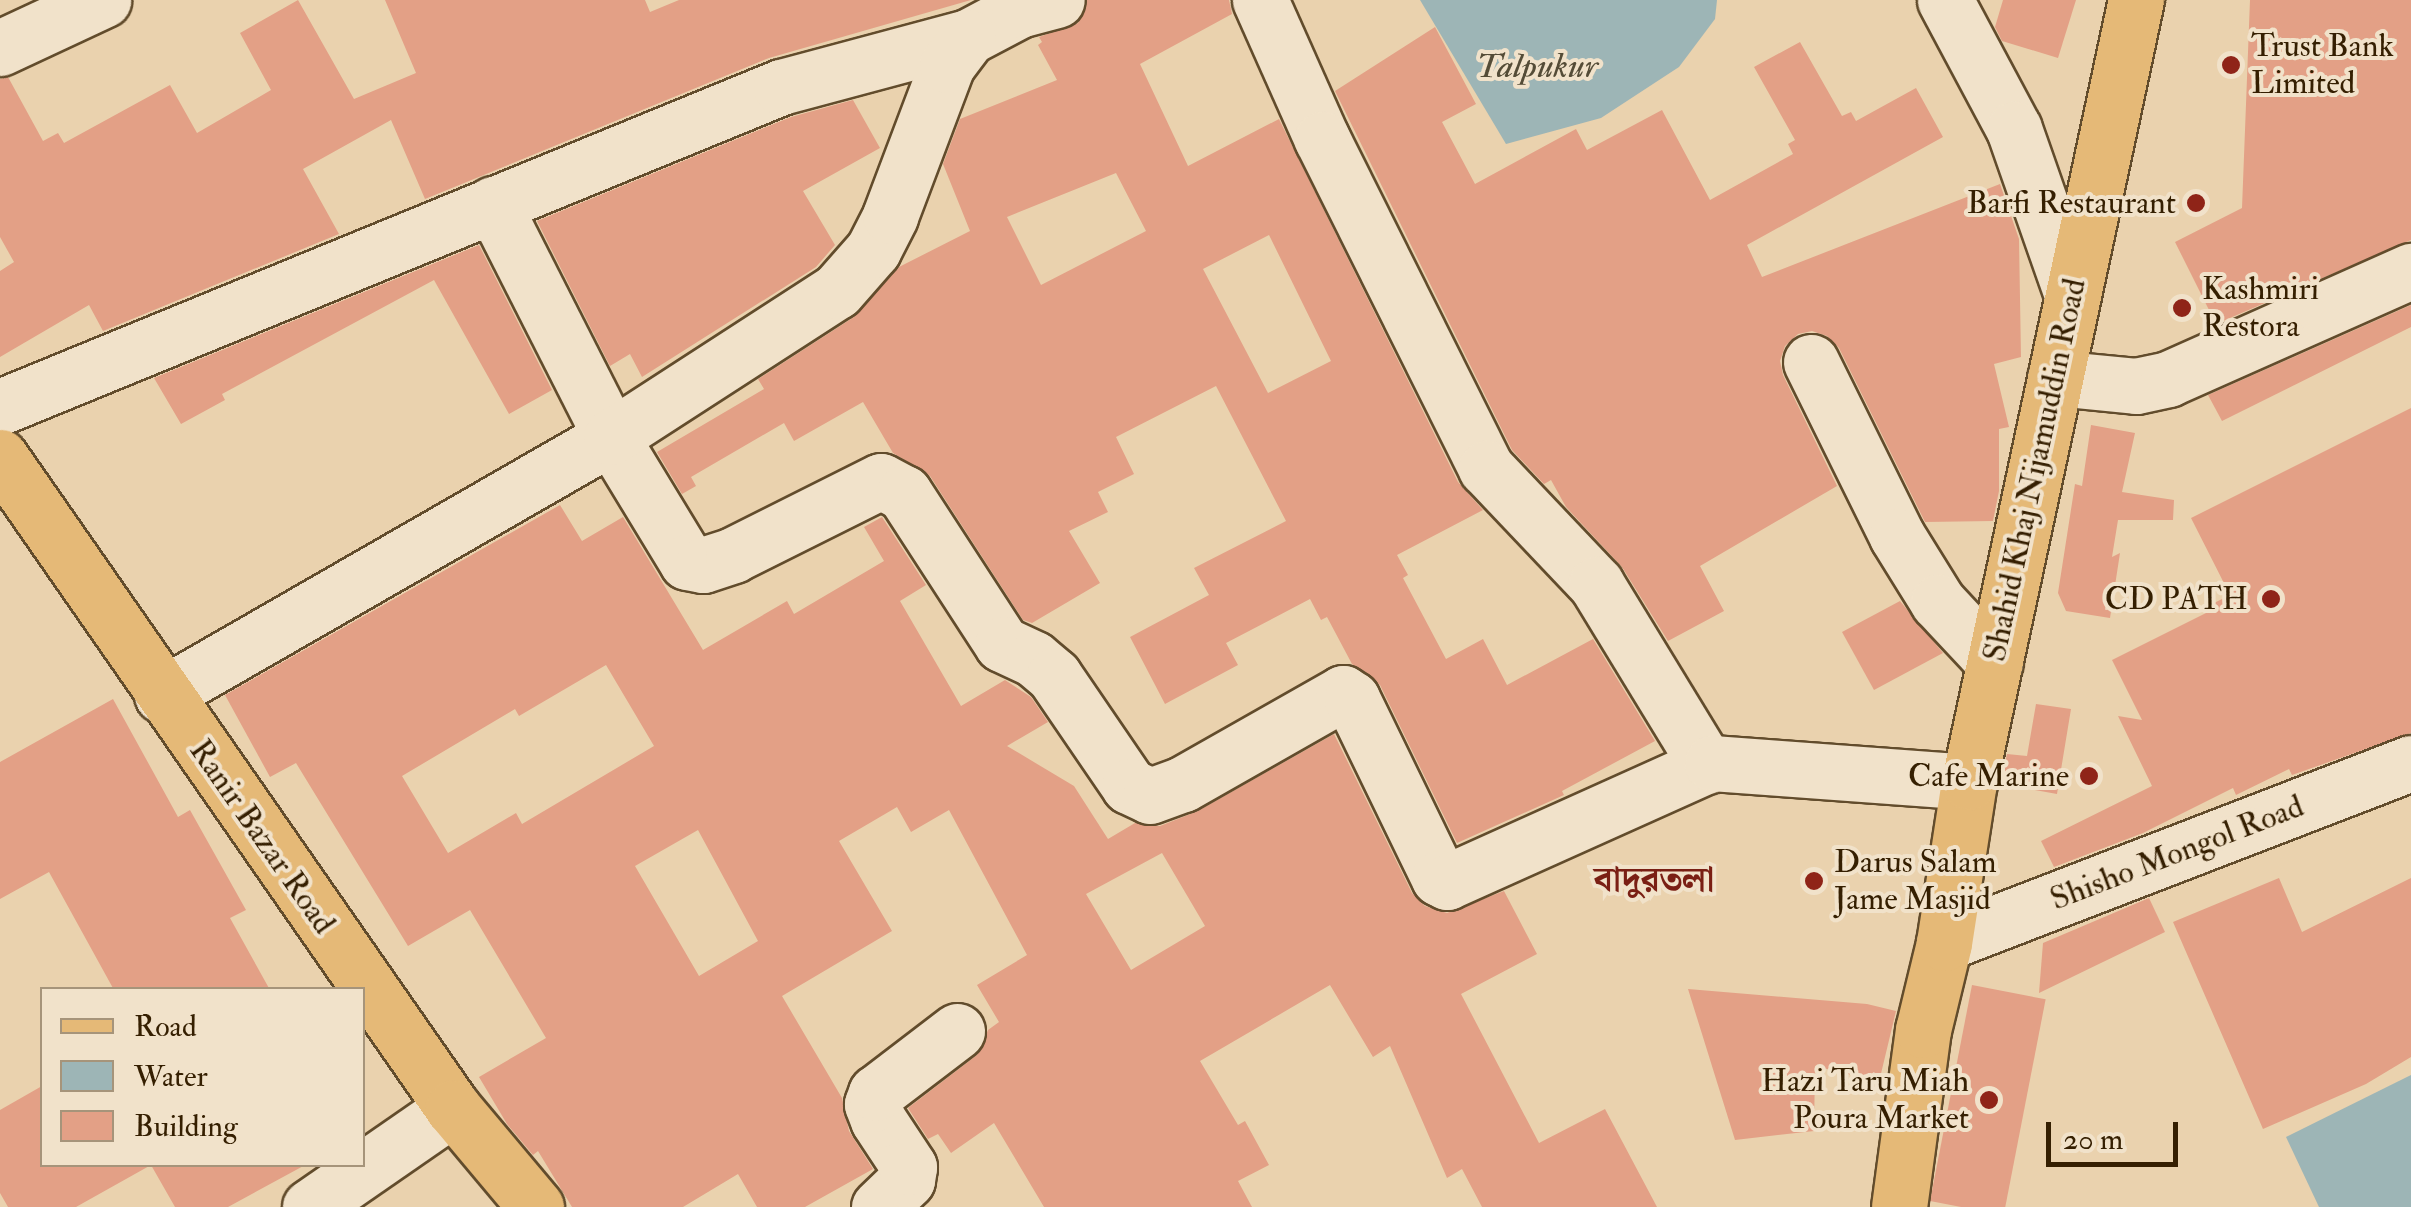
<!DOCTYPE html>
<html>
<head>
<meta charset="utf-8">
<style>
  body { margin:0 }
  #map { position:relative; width:2411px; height:1207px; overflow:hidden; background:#ead2ae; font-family:"IM FELL Double Pica","Noto Serif Bengali",serif }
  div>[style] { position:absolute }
  .water>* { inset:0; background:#9db5b6 }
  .building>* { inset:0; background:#e3a086; transform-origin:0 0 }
  .roads { filter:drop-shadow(2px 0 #624c2c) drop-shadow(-2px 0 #624c2c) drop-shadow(0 2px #624c2c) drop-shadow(0 -2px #624c2c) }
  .minor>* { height:55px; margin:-27.5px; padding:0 27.5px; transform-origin:27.5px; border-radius:27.5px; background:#f1e2ca }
  .major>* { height:55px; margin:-27.5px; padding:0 27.5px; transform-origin:27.5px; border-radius:27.5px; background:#e5b977 }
  .dots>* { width:28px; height:28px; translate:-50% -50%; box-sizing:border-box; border:5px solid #f1e2ca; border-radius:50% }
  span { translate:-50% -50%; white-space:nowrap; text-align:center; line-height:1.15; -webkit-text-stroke:8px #f1e2ca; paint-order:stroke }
  .poi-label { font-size:32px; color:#351f01 }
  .left { translate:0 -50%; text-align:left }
  .right { translate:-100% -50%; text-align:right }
  .street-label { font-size:32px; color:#351f01 }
  .water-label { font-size:35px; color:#544c37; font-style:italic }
  .neighbourhood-label { font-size:35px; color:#7a1f14; font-weight:700 }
  .legend { position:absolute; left:40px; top:987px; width:325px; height:180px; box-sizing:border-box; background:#f1e2ca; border:2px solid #a6947a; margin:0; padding:12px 18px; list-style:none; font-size:30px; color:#351f01 }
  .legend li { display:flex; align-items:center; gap:20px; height:50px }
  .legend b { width:50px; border:2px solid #a6947a }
  .scale { position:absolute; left:2046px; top:1122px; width:132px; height:45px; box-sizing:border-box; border:5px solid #351f01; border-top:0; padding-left:12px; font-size:30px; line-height:35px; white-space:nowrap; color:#351f01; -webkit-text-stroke:8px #f1e2ca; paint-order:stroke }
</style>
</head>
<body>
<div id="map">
  <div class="water">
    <div style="clip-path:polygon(1420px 0,1717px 0,1715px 19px,1679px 67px,1601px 118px,1506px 144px)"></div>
    <div style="clip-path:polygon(2411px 1075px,2411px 1207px,2319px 1207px,2286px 1137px)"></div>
  </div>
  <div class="building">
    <div style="clip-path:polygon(298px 0,354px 99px,416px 73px,385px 0,645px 0,650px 12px,679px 0,971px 0,769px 58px,425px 199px,391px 120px,303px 169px,339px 234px,103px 331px,89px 305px,0 357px,0 271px,14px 262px,0 237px,0 79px,8px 77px,43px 141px,58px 133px,64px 143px,170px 85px,197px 133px,271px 90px,240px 33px)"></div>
    <div style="clip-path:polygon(evenodd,1087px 0,1229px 0,1232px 14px,1140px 64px,1188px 166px,1279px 119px,1458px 482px,1483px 510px,1397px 555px,1408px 575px,1403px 578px,1446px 659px,1483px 639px,1507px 685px,1593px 639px,1655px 741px,1562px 791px,1564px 795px,1457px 843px,1380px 685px,1352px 664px,1327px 617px,1321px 620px,1310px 599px,1226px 643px,1238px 665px,1165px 704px,1130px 637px,1209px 595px,1194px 568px,1286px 521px,1216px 386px,1116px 437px,1134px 474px,1098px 492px,1108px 512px,1069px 531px,1100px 583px,1032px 623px,1023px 620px,930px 476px,893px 453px,863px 402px,794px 441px,784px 423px,691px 477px,696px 486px,682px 494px,657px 452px,764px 389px,758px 379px,854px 317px,899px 267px,970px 231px,943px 164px,960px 119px,1057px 80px,1038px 45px,1042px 42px,1039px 37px,1078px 23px,1087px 0,1116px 173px,1146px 231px,1041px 285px,1007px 217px,1116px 173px,1087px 0,1269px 235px,1331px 361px,1268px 393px,1203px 269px,1269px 235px)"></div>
    <div style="clip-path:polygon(2003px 0,2076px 0,2058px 58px,2002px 41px,1995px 27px)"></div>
    <div style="clip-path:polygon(2250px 0,2411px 0,2411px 240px,2216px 324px,2175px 242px,2242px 208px)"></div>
    <div style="clip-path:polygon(1435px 27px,1476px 104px,1442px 122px,1475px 184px,1576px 129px,1587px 150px,1662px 110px,1710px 200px,1793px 154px,1788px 144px,1795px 140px,1754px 67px,1800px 42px,1842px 116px,1851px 112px,1856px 121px,1916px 88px,1943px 137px,1747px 245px,1762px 277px,2000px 184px,2019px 239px,2021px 357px,1994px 364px,2009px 427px,1999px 429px,1999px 491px,1993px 521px,1925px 522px,1839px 348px,1827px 336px,1812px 331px,1798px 334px,1785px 346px,1780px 361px,1783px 375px,1837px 486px,1700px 566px,1724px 611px,1668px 641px,1622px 567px,1566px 507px,1551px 480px,1544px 484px,1512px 450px,1335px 91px)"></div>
    <div style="clip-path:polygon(853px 100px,880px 148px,803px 191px,835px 245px,816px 267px,642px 377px,630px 354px,610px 366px,537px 221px,791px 117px)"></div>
    <div style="clip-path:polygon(479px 245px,552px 390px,509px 414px,434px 280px,222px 394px,225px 400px,181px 424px,154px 378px)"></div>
    <div style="clip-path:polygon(2411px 305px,2411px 327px,2222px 421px,2208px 395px)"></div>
    <div style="clip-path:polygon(2411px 408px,2411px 733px,2292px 775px,2289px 769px,2236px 795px,2233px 788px,2143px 833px,2054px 867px,2041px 841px,2152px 786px,2118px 716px,2142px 720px,2112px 660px,2210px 611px,2208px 606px,2230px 595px,2191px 518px)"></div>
    <div style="clip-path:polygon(2091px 425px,2135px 433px,2122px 492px,2174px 500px,2173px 520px,2118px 520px,2112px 557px,2120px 553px,2110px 618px,2066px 611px,2058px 593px,2075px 484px,2082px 486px)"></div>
    <div style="clip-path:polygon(evenodd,560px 505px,582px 541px,623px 517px,703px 650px,787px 601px,794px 614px,884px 561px,864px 527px,882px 517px,926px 585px,900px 601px,961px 706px,1005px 680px,1031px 697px,1048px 722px,1007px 746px,1074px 786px,1108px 839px,1135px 823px,1160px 826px,1198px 811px,1334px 734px,1412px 893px,1425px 906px,1447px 913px,1504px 891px,1537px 954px,1461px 994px,1539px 1143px,1605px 1109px,1657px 1207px,1482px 1207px,1462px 1169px,1447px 1178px,1390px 1046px,1373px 1057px,1330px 985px,1200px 1061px,1238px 1125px,1245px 1121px,1269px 1165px,1238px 1181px,1252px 1207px,1044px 1207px,994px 1123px,951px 1153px,938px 1134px,928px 1139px,908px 1108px,977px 1055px,988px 1030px,999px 1022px,977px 985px,1027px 955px,949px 810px,911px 832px,897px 807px,839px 841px,892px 931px,782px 996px,842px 1098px,849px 1131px,873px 1169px,805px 1207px,757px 1207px,738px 1174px,683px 1207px,572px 1207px,538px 1151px,533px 1155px,507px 1124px,479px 1077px,546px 1038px,470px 910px,408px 946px,296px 763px,270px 777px,225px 695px,560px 505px,606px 665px,654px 746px,522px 824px,516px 813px,448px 853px,402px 776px,515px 709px,519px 716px,606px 665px,560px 505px,698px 830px,758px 941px,699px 976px,635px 866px,698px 830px,560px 505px,1162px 853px,1205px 926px,1131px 970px,1086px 894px,1162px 853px)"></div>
    <div style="clip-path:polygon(1900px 601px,1943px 653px,1874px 690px,1842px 632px)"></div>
    <div style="clip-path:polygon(113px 699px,178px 817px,190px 810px,246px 910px,230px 918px,270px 990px,114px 990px,49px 872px,0 899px,0 762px)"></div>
    <div style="clip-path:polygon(2036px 704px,2071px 709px,2057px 794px,2000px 784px,2007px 754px,2027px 756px)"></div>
    <div style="clip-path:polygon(2279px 878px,2302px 932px,2411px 878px,2411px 1057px,2366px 1084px,2263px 1129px,2173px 922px)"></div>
    <div style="clip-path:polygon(2149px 898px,2165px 932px,2039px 993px,2043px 943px)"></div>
    <div style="left:1972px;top:985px;width:75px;height:220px;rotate:11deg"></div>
    <div style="clip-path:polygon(1688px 989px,1867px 1004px,1896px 1011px,1879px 1082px,1815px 1066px,1814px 1131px,1735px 1140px)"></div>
    <div style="clip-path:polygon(42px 1086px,42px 1164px,307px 1164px,228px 1207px,175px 1207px,151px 1165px,76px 1207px,8px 1207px,0 1193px,0 1110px)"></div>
  </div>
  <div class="roads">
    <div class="minor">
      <div style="left:1260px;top:0;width:152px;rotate:66deg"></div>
      <div style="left:1322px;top:139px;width:368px;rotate:63.5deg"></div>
      <div style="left:1486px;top:468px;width:160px;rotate:46.5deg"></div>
      <div style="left:1596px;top:584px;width:213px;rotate:58.6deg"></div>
      <div style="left:1945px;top:0;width:146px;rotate:61.9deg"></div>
      <div style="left:2014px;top:129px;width:176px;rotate:70.7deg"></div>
      <div style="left:0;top:48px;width:114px;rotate:-25deg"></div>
      <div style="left:493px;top:204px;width:261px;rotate:63.1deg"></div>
      <div style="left:611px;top:437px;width:146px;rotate:58.7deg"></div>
      <div style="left:687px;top:562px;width:16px;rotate:11deg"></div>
      <div style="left:703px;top:565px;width:32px;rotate:-18deg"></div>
      <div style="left:733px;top:555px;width:165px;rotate:-26.6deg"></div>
      <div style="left:881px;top:481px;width:26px;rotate:28deg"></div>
      <div style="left:904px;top:493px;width:180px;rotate:57deg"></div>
      <div style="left:1002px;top:644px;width:35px;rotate:25deg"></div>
      <div style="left:1034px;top:659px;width:26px;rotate:40deg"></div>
      <div style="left:1054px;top:676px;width:133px;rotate:55.7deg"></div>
      <div style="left:1129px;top:786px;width:23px;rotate:25deg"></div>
      <div style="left:1150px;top:796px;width:35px;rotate:-20deg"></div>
      <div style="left:1183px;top:784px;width:184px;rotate:-29.6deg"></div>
      <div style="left:1343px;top:693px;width:11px;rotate:34deg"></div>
      <div style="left:1352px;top:699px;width:199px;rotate:64.1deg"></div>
      <div style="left:1439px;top:878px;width:9px;rotate:27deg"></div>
      <div style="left:1447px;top:882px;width:290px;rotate:-24.2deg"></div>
      <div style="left:1712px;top:763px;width:258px;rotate:4.2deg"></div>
      <div style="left:1811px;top:362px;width:194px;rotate:63.7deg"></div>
      <div style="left:1897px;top:536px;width:78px;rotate:58.2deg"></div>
      <div style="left:1938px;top:602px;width:83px;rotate:46.9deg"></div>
      <div style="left:2055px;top:378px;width:81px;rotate:5.6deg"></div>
      <div style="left:2136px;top:386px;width:33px;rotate:-12deg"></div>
      <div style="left:2168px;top:379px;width:266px;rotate:-24deg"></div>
      <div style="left:0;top:407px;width:844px;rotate:-22.28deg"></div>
      <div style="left:781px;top:87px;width:194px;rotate:-15deg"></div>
      <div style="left:968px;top:37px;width:58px;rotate:-27.9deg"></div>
      <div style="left:1019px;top:10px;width:39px;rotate:-15deg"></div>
      <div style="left:162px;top:695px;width:518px;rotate:-29.88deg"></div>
      <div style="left:611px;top:437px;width:269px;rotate:-32.9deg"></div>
      <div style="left:837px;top:291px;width:55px;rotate:-48.7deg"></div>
      <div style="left:873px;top:250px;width:38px;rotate:-63deg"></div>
      <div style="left:890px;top:216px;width:161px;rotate:-69.3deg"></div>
      <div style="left:947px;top:65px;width:35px;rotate:-53deg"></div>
      <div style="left:1944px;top:943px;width:500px;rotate:-21.08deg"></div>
      <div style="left:310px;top:1207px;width:174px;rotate:-34.7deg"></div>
      <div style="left:879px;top:1207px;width:39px;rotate:-44deg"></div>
      <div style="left:907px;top:1180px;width:13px;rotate:-81deg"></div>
      <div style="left:909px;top:1167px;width:56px;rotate:-123.4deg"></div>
      <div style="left:878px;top:1120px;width:17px;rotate:-111deg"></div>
      <div style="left:872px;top:1104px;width:12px;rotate:-70deg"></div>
      <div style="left:876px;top:1093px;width:102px;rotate:-37.4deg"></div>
    </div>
    <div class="major">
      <div style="left:0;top:457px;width:793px;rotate:55.17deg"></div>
      <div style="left:453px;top:1108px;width:129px;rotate:50deg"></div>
      <div style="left:1899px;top:1207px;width:179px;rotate:-82.3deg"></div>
      <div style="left:1923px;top:1030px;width:89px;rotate:-76.4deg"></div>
      <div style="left:1944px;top:943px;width:163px;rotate:-81.2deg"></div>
      <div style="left:1969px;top:782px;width:800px;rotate:-77.95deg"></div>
    </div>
  </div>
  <div class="dots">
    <div style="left:2231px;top:65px;background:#8f2418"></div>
    <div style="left:2196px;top:203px;background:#8f2418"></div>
    <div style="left:2182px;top:308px;background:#8f2418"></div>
    <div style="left:2271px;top:599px;background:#8f2418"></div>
    <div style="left:2089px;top:776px;background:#8f2418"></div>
    <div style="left:1814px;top:881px;background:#8f2418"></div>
    <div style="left:1989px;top:1100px;background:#8f2418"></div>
  </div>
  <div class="poi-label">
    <span class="left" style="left:2251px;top:65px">Trust Bank<br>Limited</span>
    <span class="right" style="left:2176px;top:203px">Barfi Restaurant</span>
    <span class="left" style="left:2202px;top:308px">Kashmiri<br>Restora</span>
    <span class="right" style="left:2248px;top:599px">CD PATH</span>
    <span class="right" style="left:2069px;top:776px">Cafe Marine</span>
    <span class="left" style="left:1834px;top:881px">Darus Salam<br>Jame Masjid</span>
    <span class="right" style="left:1969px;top:1100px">Hazi Taru Miah<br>Poura Market</span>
  </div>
  <div class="street-label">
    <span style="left:2035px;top:470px;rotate:-78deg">Shahid Khaj Nijamuddin Road</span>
    <span style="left:262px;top:837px;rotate:55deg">Ranir Bazar Road</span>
    <span style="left:2177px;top:853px;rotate:-21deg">Shisho Mongol Road</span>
  </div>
  <div class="water-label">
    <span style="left:1537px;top:66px">Talpukur</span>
  </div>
  <div class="neighbourhood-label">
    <span style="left:1654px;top:880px">বাদুরতলা</span>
  </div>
  <ul class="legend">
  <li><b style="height:12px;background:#e5b977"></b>Road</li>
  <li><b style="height:28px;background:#9db5b6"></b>Water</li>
  <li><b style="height:28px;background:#e3a086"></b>Building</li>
  </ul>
  <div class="scale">20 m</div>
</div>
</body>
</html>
